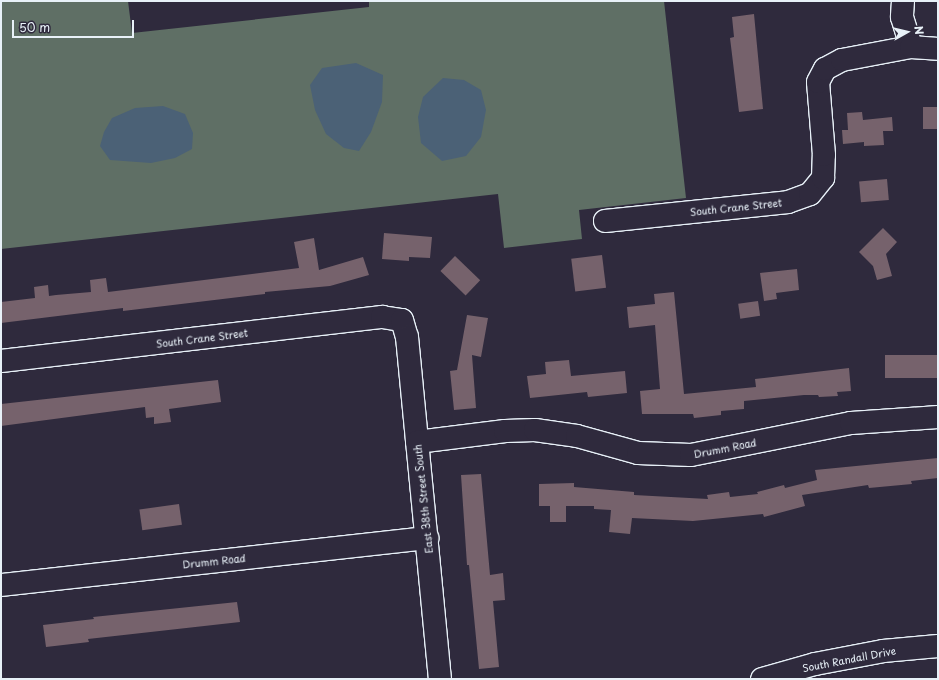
<!DOCTYPE html>
<html>
<head>
<meta charset="utf-8">
<style>
  body { margin:0 }
  #map { position:relative; width:939px; height:680px; overflow:hidden; background:#2f2a3d; font-family:"Playpen Sans",sans-serif }
  div>[style] { position:absolute }
  .green>* { inset:0; background:#5f6f65 }
  .water>* { inset:0; background:#4b6176 }
  .building>* { inset:0; background:#76626c; transform-origin:0 0 }
  .roads { filter:drop-shadow(1px 0 #e8f1f8) drop-shadow(-1px 0 #e8f1f8) drop-shadow(0 1px #e8f1f8) drop-shadow(0 -1px #e8f1f8) }
  .minor>* { height:22px; margin:-11px; padding:0 11px; transform-origin:11px; border-radius:11px; background:#2f2a3d }
  span { translate:-50% -50%; white-space:nowrap; text-align:center; line-height:1.15; -webkit-text-stroke:3.5px #2f2a3d; paint-order:stroke }
  .street-label { font-size:10px; color:#e8f1f8 }
  .frame { position:absolute; inset:0; border:2px solid #e8f1f8; pointer-events:none }
  .north { position:absolute; left:887px; top:12px; width:40px; height:40px; -webkit-text-stroke:3px #2f2a3d; paint-order:stroke; rotate:82deg; font-size:11px; font-weight:700; line-height:16px; text-align:center; color:#e8f1f8 }
  .north::after { content:''; display:block; margin:auto; width:14px; height:18px; background:#e8f1f8; clip-path:polygon(50% 0,100% 100%,50% 72%,0 100%) }
  .scale { position:absolute; left:12px; top:20px; width:122px; height:18px; box-sizing:border-box; border:2px solid #e8f1f8; border-top:0; padding-left:5px; font-size:12px; line-height:14px; white-space:nowrap; color:#e8f1f8; -webkit-text-stroke:3px #2f2a3d; paint-order:stroke }
</style>
</head>
<body>
<div id="map">
  <div class="green">
    <div style="clip-path:polygon(1px 1px,128px 1px,132px 33px,369px 7px,369px 1px,664px 1px,686px 198px,579px 210px,582px 239px,504px 248px,498px 194px,1px 249px)"></div>
  </div>
  <div class="water">
    <div style="clip-path:polygon(356px 63px,383px 75px,382px 102px,371px 132px,359px 151px,344px 148px,326px 134px,315px 110px,310px 85px,322px 68px)"></div>
    <div style="clip-path:polygon(443px 78px,464px 80px,481px 90px,486px 110px,481px 137px,466px 156px,442px 161px,421px 143px,418px 117px,423px 97px)"></div>
    <div style="clip-path:polygon(163px 106px,185px 114px,193px 133px,192px 149px,175px 158px,151px 163px,110px 160px,100px 146px,104px 132px,112px 118px,135px 108px)"></div>
  </div>
  <div class="building">
    <div style="clip-path:polygon(754px 14px,763px 109px,739px 112px,730px 38px,734px 37px,732px 17px)"></div>
    <div style="left:938px;top:107px;width:22px;height:15px;rotate:90deg"></div>
    <div style="clip-path:polygon(862px 112px,863px 120px,892px 117px,893px 131px,883px 131px,884px 145px,864px 146px,864px 142px,843px 144px,842px 130px,848px 130px,847px 113px)"></div>
    <div style="left:887px;top:179px;width:21px;height:28px;rotate:85deg"></div>
    <div style="clip-path:polygon(883px 228px,897px 242px,886px 254px,892px 276px,877px 280px,873px 266px,859px 252px)"></div>
    <div style="clip-path:polygon(384px 233px,432px 237px,430px 258px,409px 257px,409px 261px,382px 259px)"></div>
    <div style="clip-path:polygon(314px 238px,319px 270px,363px 257px,369px 275px,330px 286px,265px 292px,265px 294px,123px 311px,123px 308px,1px 323px,1px 302px,35px 298px,34px 287px,48px 285px,49px 296px,56px 295px,91px 292px,90px 280px,106px 278px,108px 292px,299px 268px,294px 242px)"></div>
    <div style="left:602px;top:255px;width:33px;height:31px;rotate:83deg"></div>
    <div style="left:455px;top:256px;width:35px;height:21px;rotate:44deg"></div>
    <div style="clip-path:polygon(797px 269px,799px 290px,776px 293px,777px 299px,764px 301px,760px 273px)"></div>
    <div style="clip-path:polygon(674px 292px,684px 394px,756px 387px,755px 379px,849px 368px,851px 391px,837px 392px,838px 396px,819px 397px,818px 395px,804px 395px,744px 401px,744px 409px,721px 411px,721px 415px,694px 418px,693px 414px,642px 414px,640px 391px,660px 389px,655px 325px,629px 328px,627px 307px,655px 304px,654px 294px)"></div>
    <div style="left:758px;top:301px;width:15px;height:20px;rotate:82deg"></div>
    <div style="clip-path:polygon(467px 315px,488px 318px,481px 357px,472px 355px,476px 408px,454px 410px,450px 371px,457px 370px)"></div>
    <div style="left:938px;top:355px;width:23px;height:53px;rotate:90deg"></div>
    <div style="clip-path:polygon(569px 360px,571px 376px,625px 371px,627px 393px,588px 397px,587px 392px,530px 398px,527px 376px,546px 374px,545px 362px)"></div>
    <div style="clip-path:polygon(218px 380px,221px 402px,169px 409px,171px 422px,154px 424px,154px 417px,146px 418px,145px 407px,1px 426px,1px 404px)"></div>
    <div style="clip-path:polygon(938px 458px,938px 478px,911px 481px,912px 484px,869px 488px,868px 485px,802px 495px,805px 506px,764px 517px,763px 514px,693px 521px,632px 518px,630px 534px,609px 532px,611px 510px,594px 509px,594px 506px,566px 506px,566px 522px,550px 522px,550px 506px,539px 506px,539px 484px,574px 483px,574px 487px,634px 492px,634px 495px,708px 499px,707px 495px,729px 492px,730px 497px,758px 494px,757px 492px,784px 485px,785px 488px,817px 480px,815px 470px)"></div>
    <div style="clip-path:polygon(481px 474px,490px 575px,503px 573px,505px 600px,493px 601px,499px 667px,479px 669px,469px 565px,467px 565px,461px 475px)"></div>
    <div style="left:179px;top:504px;width:21px;height:40px;rotate:82deg"></div>
    <div style="clip-path:polygon(237px 602px,240px 622px,88px 639px,89px 642px,46px 647px,43px 625px,94px 619px,93px 617px)"></div>
  </div>
  <div class="roads">
    <div class="minor">
      <div style="left:903px;top:1px;width:16px;rotate:94deg"></div>
      <div style="left:902px;top:17px;width:31px;rotate:73deg"></div>
      <div style="left:605px;top:221px;width:184px;rotate:-5.9deg"></div>
      <div style="left:788px;top:202px;width:23px;rotate:-20deg"></div>
      <div style="left:810px;top:194px;width:21px;rotate:-51deg"></div>
      <div style="left:823px;top:178px;width:23px;rotate:-88deg"></div>
      <div style="left:824px;top:155px;width:73px;rotate:-94.7deg"></div>
      <div style="left:818px;top:82px;width:15px;rotate:-62deg"></div>
      <div style="left:825px;top:69px;width:19px;rotate:-28deg"></div>
      <div style="left:842px;top:60px;width:70px;rotate:-10.7deg"></div>
      <div style="left:911px;top:47px;width:27px;rotate:4deg"></div>
      <div style="left:1px;top:361px;width:384px;rotate:-6.6deg"></div>
      <div style="left:382px;top:317px;width:20px;rotate:9deg"></div>
      <div style="left:402px;top:320px;width:18px;rotate:74deg"></div>
      <div style="left:407px;top:337px;width:344px;rotate:84.5deg"></div>
      <div style="left:417px;top:442px;width:89px;rotate:-7.1deg"></div>
      <div style="left:505px;top:431px;width:30px;rotate:-2deg"></div>
      <div style="left:535px;top:430px;width:42px;rotate:8.1deg"></div>
      <div style="left:577px;top:436px;width:63px;rotate:15.6deg"></div>
      <div style="left:638px;top:453px;width:53px;rotate:2.2deg"></div>
      <div style="left:691px;top:455px;width:163px;rotate:-11.3deg"></div>
      <div style="left:851px;top:423px;width:87px;rotate:-3.9deg"></div>
      <div style="left:1px;top:585px;width:429px;rotate:-6.3deg"></div>
      <div style="left:762px;top:679px;width:55px;rotate:-15.8deg"></div>
      <div style="left:815px;top:664px;width:69px;rotate:-10.8deg"></div>
      <div style="left:883px;top:651px;width:55px;rotate:-5.2deg"></div>
    </div>
  </div>
  <div class="street-label">
    <span style="left:736px;top:207px;rotate:-6deg">South Crane Street</span>
    <span style="left:202px;top:338px;rotate:-7deg">South Crane Street</span>
    <span style="left:725px;top:448px;rotate:-11deg">Drumm Road</span>
    <span style="left:423px;top:499px;rotate:-96deg">East 38th Street South</span>
    <span style="left:214px;top:561px;rotate:-6deg">Drumm Road</span>
    <span style="left:849px;top:659px;rotate:-11deg">South Randall Drive</span>
  </div>
  <div class="frame"></div>
  <div class="north">N</div>
  <div class="scale">50 m</div>
</div>
</body>
</html>
